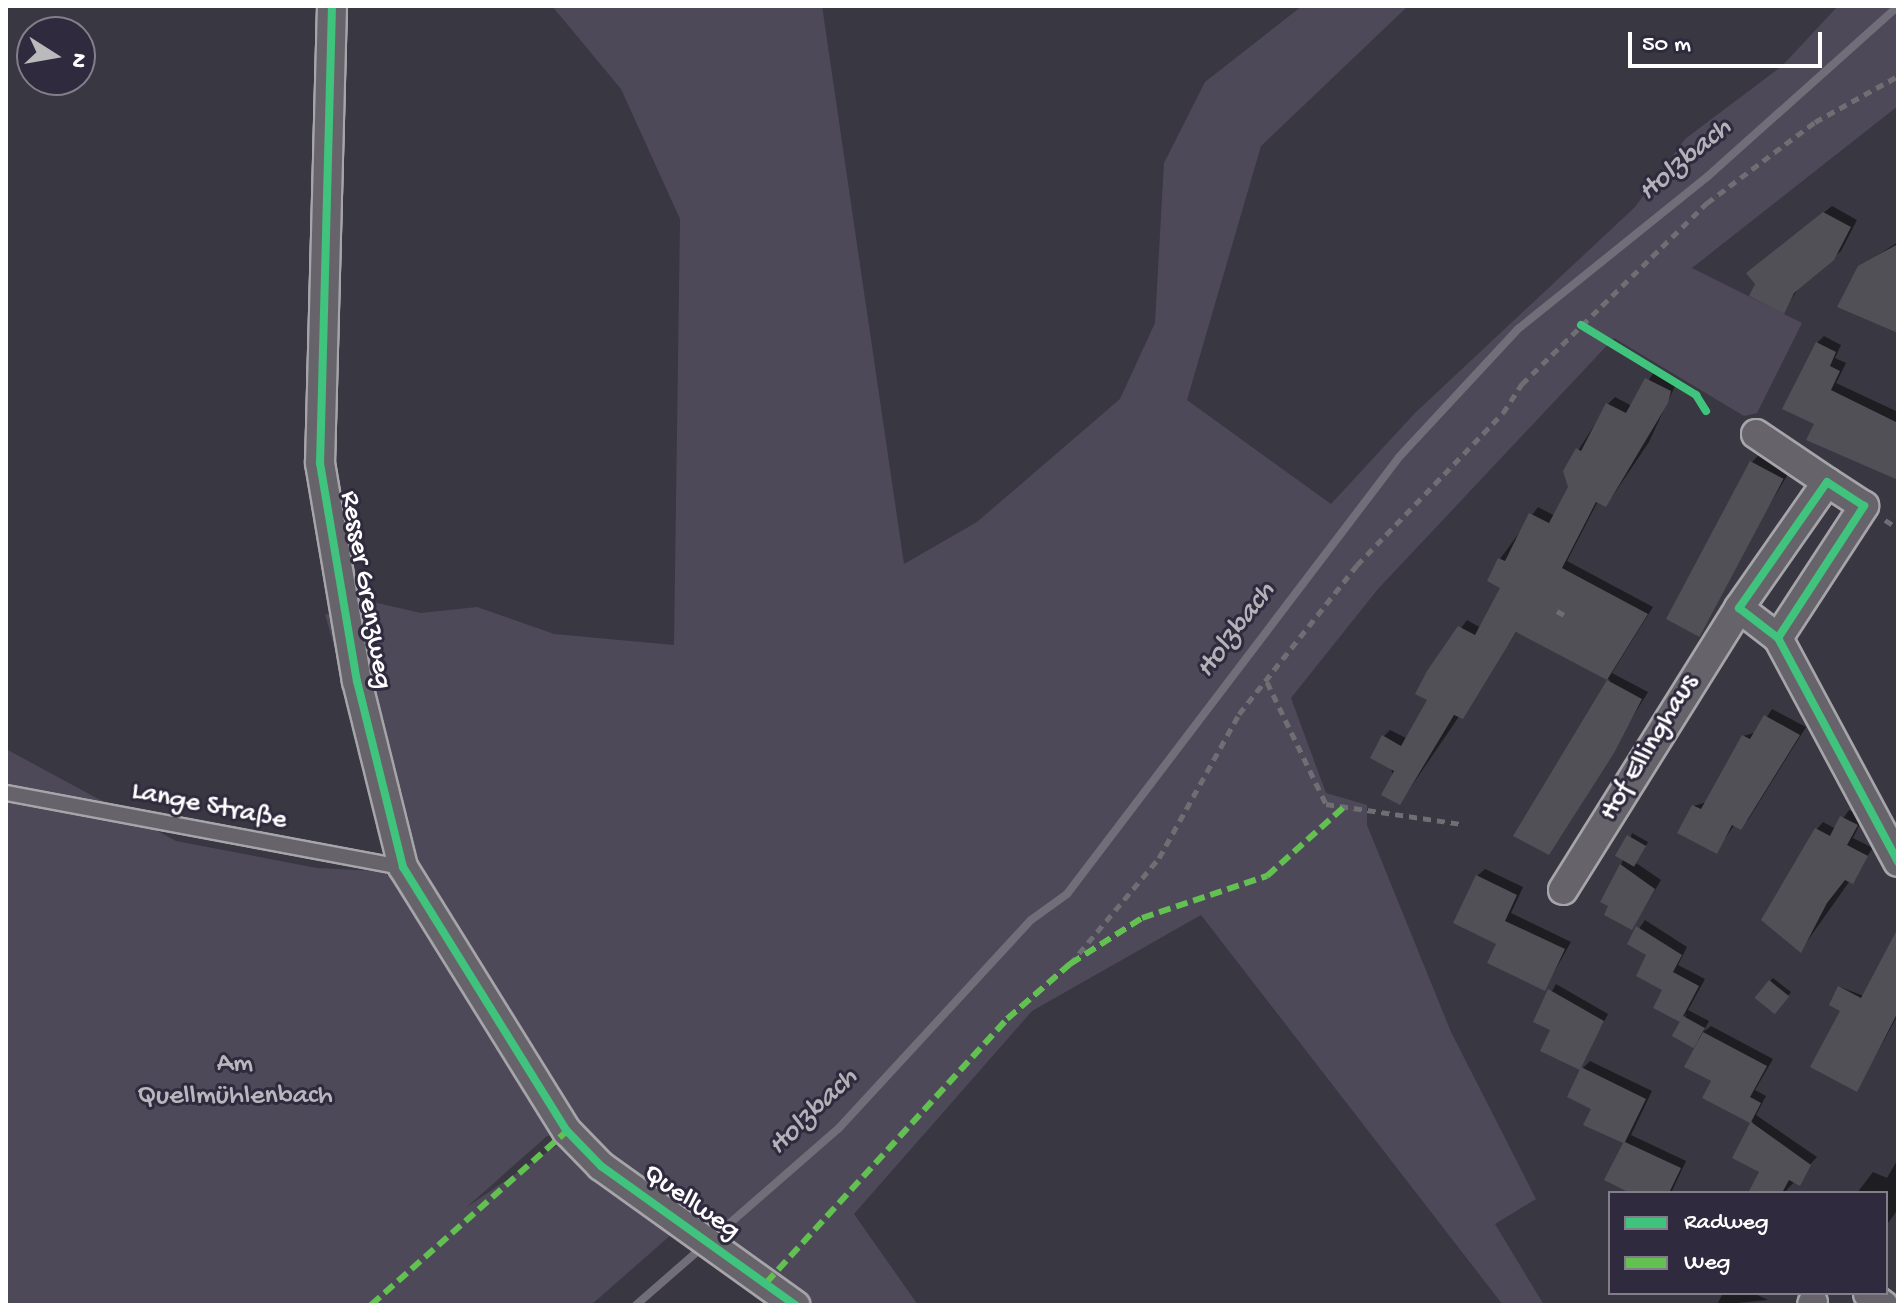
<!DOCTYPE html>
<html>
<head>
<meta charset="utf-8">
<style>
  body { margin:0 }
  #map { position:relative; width:1904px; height:1311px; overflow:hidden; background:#393741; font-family:"Gochi Hand",sans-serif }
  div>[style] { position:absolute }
  .green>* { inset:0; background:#4e4958 }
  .shadow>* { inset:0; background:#0007 }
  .stream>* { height:8px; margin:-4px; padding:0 4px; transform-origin:4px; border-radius:4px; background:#716e79 }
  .building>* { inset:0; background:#515056; transform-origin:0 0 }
  .path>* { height:5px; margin-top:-2.5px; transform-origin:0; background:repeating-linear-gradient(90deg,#6f6e73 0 8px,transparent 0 14px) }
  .roads { filter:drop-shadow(2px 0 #a6a5aa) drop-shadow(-2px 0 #a6a5aa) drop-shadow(0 2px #a6a5aa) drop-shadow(0 -2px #a6a5aa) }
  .service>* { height:14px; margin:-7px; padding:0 7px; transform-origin:7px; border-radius:7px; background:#66646a }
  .minor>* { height:28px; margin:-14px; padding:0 14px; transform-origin:14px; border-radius:14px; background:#66646a }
  .quiet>* { height:6px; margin-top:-3px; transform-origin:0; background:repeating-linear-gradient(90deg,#63c152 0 12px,transparent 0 18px) }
  .cycleway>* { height:8px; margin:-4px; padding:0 4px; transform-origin:4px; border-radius:4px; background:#40c37c }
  span { translate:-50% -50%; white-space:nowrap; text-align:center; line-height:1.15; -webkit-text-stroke:6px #2f2a3d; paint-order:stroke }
  .street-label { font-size:28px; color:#fff }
  .park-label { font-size:28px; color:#b9b7be }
  .water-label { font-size:30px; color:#b4b2b9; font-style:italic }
  .frame { position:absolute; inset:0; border:8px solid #fff; pointer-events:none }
  .legend { position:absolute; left:1608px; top:1191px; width:280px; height:104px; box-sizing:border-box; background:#2f2a3d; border:2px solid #827f8b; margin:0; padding:10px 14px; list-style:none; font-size:24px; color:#fff }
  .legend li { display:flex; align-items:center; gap:16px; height:40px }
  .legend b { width:40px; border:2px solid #827f8b }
  .north { position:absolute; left:16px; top:16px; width:80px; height:80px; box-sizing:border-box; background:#2f2a3d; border:2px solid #827f8b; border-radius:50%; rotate:101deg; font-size:22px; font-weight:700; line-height:32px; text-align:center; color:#fff }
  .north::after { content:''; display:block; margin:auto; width:28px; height:36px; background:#bab9bc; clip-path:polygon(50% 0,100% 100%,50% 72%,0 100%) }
  .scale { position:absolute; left:1628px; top:32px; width:194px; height:36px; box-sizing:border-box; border:4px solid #fff; border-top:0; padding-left:10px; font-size:24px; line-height:28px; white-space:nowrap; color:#fff; -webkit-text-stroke:6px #2f2a3d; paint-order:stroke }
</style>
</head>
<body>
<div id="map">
  <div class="green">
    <div style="clip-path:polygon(552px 6px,822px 6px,904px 564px,977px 522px,1120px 399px,1155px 323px,1164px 163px,1205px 82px,1302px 6px,1408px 6px,1261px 146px,1187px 400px,1331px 504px,1415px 413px,1635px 207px,1685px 139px,1782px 66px,1838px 6px,1898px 6px,1898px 106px,1692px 268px,1802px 323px,1757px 413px,1744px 416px,1614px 338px,1378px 589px,1291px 698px,1326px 793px,1367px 805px,1367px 825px,1451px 1032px,1536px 1199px,1495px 1224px,1544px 1305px,1503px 1305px,1201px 915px,1032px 1011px,854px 1214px,918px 1305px,767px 1305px,573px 1131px,547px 1136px,467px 1207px,571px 1136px,680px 1227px,591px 1305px,6px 1305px,6px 749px,176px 841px,317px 868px,397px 872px,325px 614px,363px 617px,364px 600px,421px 613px,477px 607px,554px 634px,674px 645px,680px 219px,621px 89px)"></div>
  </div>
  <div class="shadow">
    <div style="clip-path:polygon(1832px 206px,1857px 220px,1841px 251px,1800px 286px,1783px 311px,1757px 284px,1756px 266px)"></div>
    <div style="clip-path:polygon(1898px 242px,1898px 324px,1860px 267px)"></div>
    <div style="clip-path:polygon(1824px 336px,1841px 345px,1835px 358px,1846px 363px,1836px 383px,1898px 412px,1898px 480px,1817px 424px,1817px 343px)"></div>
    <div style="clip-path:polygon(1654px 372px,1676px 384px,1649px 442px,1612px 497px,1598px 501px,1567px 561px,1653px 607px,1612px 673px,1648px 692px,1549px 853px,1516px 835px,1610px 680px,1518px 630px,1400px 803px,1383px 737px,1390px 730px,1408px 739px,1430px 699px,1429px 672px,1467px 620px,1481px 628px,1503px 587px,1500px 559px,1538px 507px,1555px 516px,1571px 488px,1565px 471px,1608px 404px,1615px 397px,1632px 406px)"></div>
    <div style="clip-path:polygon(1759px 455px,1790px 471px,1693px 630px,1751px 463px)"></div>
    <div style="clip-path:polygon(1772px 709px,1806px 727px,1748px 820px,1735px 824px,1716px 851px,1680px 832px,1694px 806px,1707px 802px,1743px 736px,1757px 732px)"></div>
    <div style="clip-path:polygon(1849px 810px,1863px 818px,1853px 838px,1873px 848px,1801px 950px,1817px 829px,1823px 822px,1836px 829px)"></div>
    <div style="clip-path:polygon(1632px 833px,1648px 842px,1636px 863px,1661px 880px,1632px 928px,1621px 865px)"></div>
    <div style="clip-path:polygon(1485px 869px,1523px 887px,1511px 913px,1571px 942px,1545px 988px,1499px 943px,1477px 876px)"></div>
    <div style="clip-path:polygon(1645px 920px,1687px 947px,1678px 965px,1705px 979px,1688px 1010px,1709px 1021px,1703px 1032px,1711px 1026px,1773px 1059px,1755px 1090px,1766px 1096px,1756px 1115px,1817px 1157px,1784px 1193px,1761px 1193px,1762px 1171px,1735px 1157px,1753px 1122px,1705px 1098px,1714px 1080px,1700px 1038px,1693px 1045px,1675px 1036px,1687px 1014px,1680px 1019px,1649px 954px,1629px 943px)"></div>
    <div style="clip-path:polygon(1898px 931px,1898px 1015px,1857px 1089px,1840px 987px,1864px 996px)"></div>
    <div style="clip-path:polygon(1773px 978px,1791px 992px,1778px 1009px,1770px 981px)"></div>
    <div style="clip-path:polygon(1556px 984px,1608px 1014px,1579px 1068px,1553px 1029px,1535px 1021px)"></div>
    <div style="clip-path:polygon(1590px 1061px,1652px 1091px,1631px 1135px,1686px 1161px,1671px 1193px,1627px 1193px,1625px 1142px,1593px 1108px,1583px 1068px)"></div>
    <div style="clip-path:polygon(1898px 1159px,1898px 1209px,1886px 1226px,1886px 1193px,1857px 1193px,1873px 1172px,1887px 1178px)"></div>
    <div style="clip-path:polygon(1723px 1293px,1753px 1293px,1768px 1300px,1717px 1305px)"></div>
  </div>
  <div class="stream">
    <div style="left:636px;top:1305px;width:269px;rotate:-41.1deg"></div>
    <div style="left:839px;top:1128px;width:283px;rotate:-47.3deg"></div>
    <div style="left:1031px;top:920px;width:44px;rotate:-35.8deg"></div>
    <div style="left:1067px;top:894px;width:550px;rotate:-52.76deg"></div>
    <div style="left:1400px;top:456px;width:173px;rotate:-47.1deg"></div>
    <div style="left:1518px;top:329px;width:243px;rotate:-38.8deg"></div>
    <div style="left:1707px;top:177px;width:256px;rotate:-41.8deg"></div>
  </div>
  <div class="building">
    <div style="clip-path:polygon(1823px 212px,1851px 227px,1834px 260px,1794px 293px,1784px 314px,1749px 296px,1755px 284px,1746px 273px)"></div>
    <div style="clip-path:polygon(1898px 244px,1898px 333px,1837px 307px,1858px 266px)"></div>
    <div style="clip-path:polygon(1816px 342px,1836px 352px,1830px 366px,1840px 371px,1831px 390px,1898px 423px,1898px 480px,1806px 440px,1814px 424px,1782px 409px)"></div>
    <div style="clip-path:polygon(1645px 378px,1671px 391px,1668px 403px,1606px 507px,1596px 502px,1562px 568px,1648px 614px,1607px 680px,1642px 699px,1614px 753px,1549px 855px,1513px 836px,1607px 680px,1516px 632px,1463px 719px,1454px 715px,1400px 805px,1381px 795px,1394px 771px,1370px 758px,1382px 735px,1401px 746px,1427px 700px,1415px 694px,1427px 671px,1458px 626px,1475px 635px,1500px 588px,1487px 581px,1498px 558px,1505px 561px,1529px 513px,1549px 523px,1568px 487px,1563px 471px,1576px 448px,1581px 451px,1606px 403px,1626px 413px)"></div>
    <div style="left:1750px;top:461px;width:38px;height:179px;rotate:28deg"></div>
    <div style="clip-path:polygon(1764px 715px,1800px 735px,1741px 830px,1732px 825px,1717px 854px,1677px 833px,1692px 805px,1701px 809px,1742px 735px,1750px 739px)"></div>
    <div style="clip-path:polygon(1840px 816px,1858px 825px,1847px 845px,1868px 856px,1853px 884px,1845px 880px,1827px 903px,1801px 953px,1761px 920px,1815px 828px,1830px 836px)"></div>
    <div style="left:1627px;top:835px;width:22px;height:24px;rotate:30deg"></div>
    <div style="clip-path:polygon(1620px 864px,1655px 889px,1632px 930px,1604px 915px,1608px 906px,1600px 902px)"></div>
    <div style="clip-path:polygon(1476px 875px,1517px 895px,1505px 921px,1565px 949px,1545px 991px,1487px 963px,1496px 944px,1453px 923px)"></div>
    <div style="clip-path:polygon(1636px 926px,1682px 955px,1673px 972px,1699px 986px,1680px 1022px,1653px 1008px,1662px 990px,1636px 976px,1646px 955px,1627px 944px)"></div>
    <div style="clip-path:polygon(1898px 928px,1898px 1012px,1857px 1092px,1810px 1067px,1840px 1011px,1829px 1005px,1838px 986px,1861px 998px)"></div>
    <div style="left:1769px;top:980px;width:26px;height:23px;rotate:39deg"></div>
    <div style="clip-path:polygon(1548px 989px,1604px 1021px,1580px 1070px,1540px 1051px,1550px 1030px,1533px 1022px)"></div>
    <div style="left:1683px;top:1016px;width:25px;height:23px;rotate:29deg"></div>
    <div style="clip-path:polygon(1703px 1032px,1767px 1066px,1750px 1097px,1761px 1103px,1751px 1122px,1811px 1165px,1800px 1186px,1789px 1180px,1782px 1193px,1748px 1193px,1759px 1172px,1732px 1158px,1750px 1123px,1702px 1098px,1711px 1081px,1684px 1067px)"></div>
    <div style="clip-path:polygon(1581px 1067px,1646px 1099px,1625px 1142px,1681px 1168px,1669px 1193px,1630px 1193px,1604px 1180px,1623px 1143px,1583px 1125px,1591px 1109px,1567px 1097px)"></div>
  </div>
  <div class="path">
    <div style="left:1885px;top:520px;width:15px;rotate:32deg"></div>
    <div style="left:1557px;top:611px;width:10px;rotate:29deg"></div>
    <div style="left:1267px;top:682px;width:136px;rotate:64.2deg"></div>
    <div style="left:1326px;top:804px;width:136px;rotate:8.4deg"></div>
    <div style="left:1070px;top:964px;width:138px;rotate:-50deg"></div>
    <div style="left:1159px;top:858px;width:165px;rotate:-60.9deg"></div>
    <div style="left:1239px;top:714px;width:190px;rotate:-51.6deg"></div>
    <div style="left:1357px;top:565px;width:211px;rotate:-46.2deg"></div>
    <div style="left:1503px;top:413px;width:35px;rotate:-57deg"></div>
    <div style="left:1522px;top:384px;width:259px;rotate:-44.4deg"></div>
    <div style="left:1707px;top:203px;width:135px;rotate:-36.9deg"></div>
    <div style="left:1815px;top:122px;width:95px;rotate:-29deg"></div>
  </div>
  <div class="roads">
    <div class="service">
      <div style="left:6px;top:793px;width:404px;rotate:10.6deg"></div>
    </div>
    <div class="minor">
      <div style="left:332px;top:6px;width:457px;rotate:91.5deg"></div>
      <div style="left:320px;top:463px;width:221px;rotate:80.4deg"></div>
      <div style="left:357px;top:681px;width:192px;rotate:76.1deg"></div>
      <div style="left:403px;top:867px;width:311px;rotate:58.2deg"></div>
      <div style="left:567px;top:1131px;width:49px;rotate:45.8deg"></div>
      <div style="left:601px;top:1166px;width:239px;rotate:35.6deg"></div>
      <div style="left:1756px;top:434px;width:86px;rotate:34.1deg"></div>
      <div style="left:1778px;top:638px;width:158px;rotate:-56.9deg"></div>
      <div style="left:1864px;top:506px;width:44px;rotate:-147deg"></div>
      <div style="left:1827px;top:482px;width:154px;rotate:124.9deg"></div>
      <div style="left:1739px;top:608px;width:49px;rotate:37.6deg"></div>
      <div style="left:1778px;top:638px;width:254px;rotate:61.8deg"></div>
      <div style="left:1563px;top:890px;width:332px;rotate:-58deg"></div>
      <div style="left:1868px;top:1294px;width:19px;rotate:36deg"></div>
      <div style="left:1812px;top:1305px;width:3px;rotate:-72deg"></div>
    </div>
  </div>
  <div class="quiet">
    <div style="left:766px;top:1283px;width:357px;rotate:-47.6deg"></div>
    <div style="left:1007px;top:1019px;width:84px;rotate:-41.1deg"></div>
    <div style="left:1070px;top:964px;width:85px;rotate:-32.6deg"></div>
    <div style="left:1142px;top:918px;width:132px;rotate:-18.6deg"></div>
    <div style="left:1267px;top:876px;width:103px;rotate:-41.9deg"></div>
    <div style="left:371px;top:1305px;width:262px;rotate:-41.6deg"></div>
  </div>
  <div class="cycleway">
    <div style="left:332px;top:6px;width:457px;rotate:91.5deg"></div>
    <div style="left:320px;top:463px;width:221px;rotate:80.4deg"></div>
    <div style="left:357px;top:681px;width:192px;rotate:76.1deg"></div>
    <div style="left:403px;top:867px;width:311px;rotate:58.2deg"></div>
    <div style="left:567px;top:1131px;width:49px;rotate:45.8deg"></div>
    <div style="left:601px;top:1166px;width:239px;rotate:35.6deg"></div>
    <div style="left:1581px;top:325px;width:135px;rotate:31.3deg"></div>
    <div style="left:1696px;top:395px;width:19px;rotate:58deg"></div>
    <div style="left:1778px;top:638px;width:158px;rotate:-56.9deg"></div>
    <div style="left:1864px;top:506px;width:44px;rotate:-147deg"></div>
    <div style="left:1827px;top:482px;width:154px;rotate:124.9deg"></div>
    <div style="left:1739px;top:608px;width:49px;rotate:37.6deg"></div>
    <div style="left:1778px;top:638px;width:254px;rotate:61.8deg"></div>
  </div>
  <div class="street-label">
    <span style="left:365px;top:590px;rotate:80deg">Resser Grenzweg</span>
    <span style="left:1650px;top:748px;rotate:-59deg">Hof Ellinghaus</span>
    <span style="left:209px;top:807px;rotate:11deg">Lange Straße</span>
    <span style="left:691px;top:1203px;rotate:35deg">Quellweg</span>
  </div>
  <div class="park-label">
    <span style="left:235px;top:1081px">Am<br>Quellmühlenbach</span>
  </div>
  <div class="water-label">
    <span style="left:1686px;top:161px;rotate:-40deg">Holzbach</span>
    <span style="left:1237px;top:631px;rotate:-53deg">Holzbach</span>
    <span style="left:814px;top:1113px;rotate:-44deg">Holzbach</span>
  </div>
  <div class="frame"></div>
  <ul class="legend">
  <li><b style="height:10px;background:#40c37c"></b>Radweg</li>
  <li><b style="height:10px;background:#63c152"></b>Weg</li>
  </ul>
  <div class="north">N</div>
  <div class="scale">50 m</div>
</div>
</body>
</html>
